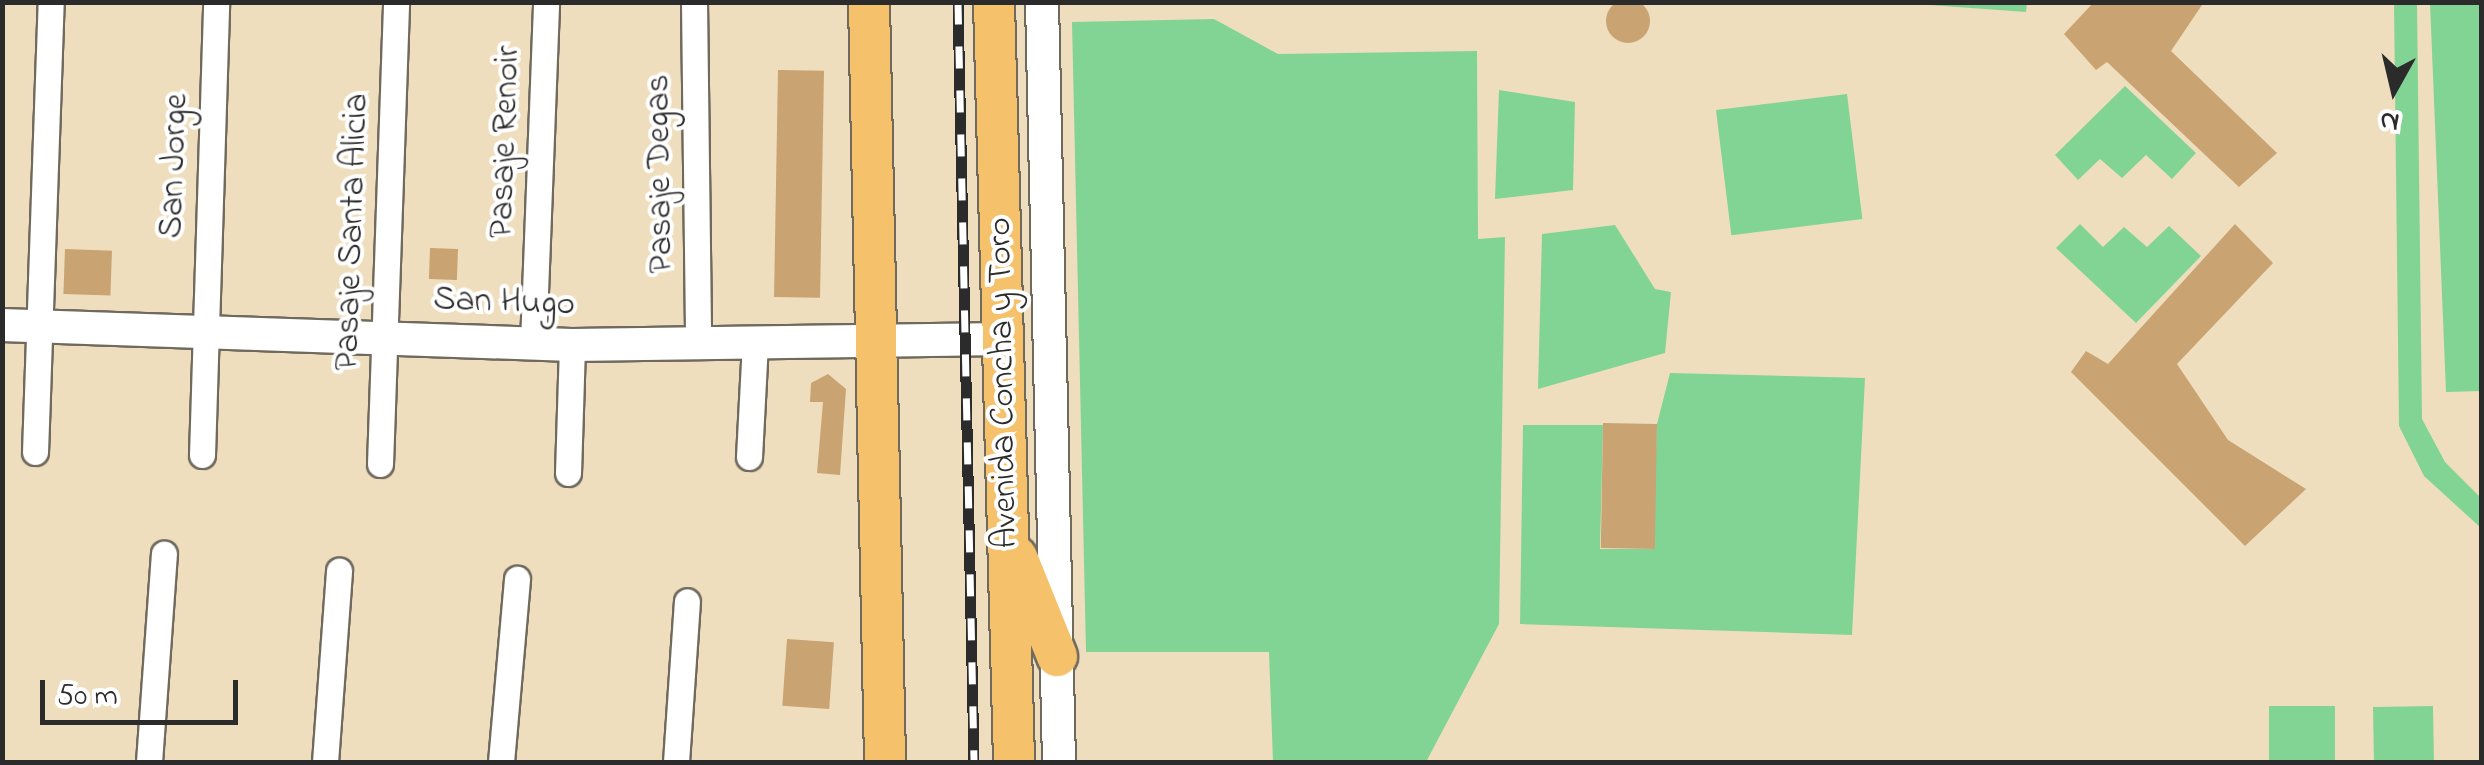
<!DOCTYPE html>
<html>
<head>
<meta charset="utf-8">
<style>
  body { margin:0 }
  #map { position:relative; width:2484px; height:765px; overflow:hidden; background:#efdebd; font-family:"Indie Flower",sans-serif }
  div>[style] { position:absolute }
  .green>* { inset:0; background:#82d495; transform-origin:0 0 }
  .building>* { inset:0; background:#c9a371; transform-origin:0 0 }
  .round { border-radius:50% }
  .roads { filter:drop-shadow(2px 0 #706a5e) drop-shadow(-2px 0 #706a5e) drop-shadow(0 2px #706a5e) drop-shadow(0 -2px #706a5e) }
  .minor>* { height:25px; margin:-12.5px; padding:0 12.5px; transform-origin:12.5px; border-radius:12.5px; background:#fff }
  .tertiary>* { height:32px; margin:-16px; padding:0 16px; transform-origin:16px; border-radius:16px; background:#fff }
  .primary>* { height:40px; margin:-20px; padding:0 20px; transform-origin:20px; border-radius:20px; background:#f5c16b }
  .rail>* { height:11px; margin-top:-5.5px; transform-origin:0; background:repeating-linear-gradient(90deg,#fff 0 22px,#2b2b2b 0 44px); box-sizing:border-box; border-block:2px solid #2b2b2b }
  span { translate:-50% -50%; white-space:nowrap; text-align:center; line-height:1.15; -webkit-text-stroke:8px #fff; paint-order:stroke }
  .street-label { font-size:35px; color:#2b2b2b }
  .frame { position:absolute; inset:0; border:5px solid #2b2b2b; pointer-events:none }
  .north { position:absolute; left:2344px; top:40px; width:100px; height:100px; -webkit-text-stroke:8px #fff; paint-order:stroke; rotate:188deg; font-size:28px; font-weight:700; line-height:40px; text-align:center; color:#2b2b2b }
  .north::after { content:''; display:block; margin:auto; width:35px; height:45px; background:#2b2b2b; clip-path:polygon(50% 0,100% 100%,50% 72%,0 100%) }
  .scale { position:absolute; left:40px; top:680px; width:198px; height:45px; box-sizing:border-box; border:5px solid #2b2b2b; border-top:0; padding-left:12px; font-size:30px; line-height:35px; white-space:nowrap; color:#2b2b2b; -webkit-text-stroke:8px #fff; paint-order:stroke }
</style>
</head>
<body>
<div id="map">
  <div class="green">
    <div style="clip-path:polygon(1888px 2px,2027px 2px,2027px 3px,2026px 12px)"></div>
    <div style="clip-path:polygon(2394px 3px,2417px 3px,2422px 419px,2445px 462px,2481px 498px,2481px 528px,2424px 476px,2399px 426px)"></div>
    <div style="clip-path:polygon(2430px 3px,2481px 3px,2481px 391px,2446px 392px)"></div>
    <div style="clip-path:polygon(1214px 19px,1278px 54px,1477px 51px,1478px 239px,1505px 237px,1499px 624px,1426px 762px,1273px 762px,1269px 652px,1086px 652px,1072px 22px)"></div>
    <div style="clip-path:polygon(2125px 86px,2196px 153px,2172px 179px,2146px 155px,2122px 178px,2100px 159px,2078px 180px,2055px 155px)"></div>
    <div style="clip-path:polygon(1499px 90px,1575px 102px,1573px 190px,1495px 199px)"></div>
    <div style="left:1847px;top:94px;width:126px;height:132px;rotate:83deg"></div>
    <div style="clip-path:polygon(2080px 224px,2103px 247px,2124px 227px,2147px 247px,2169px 226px,2201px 256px,2136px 323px,2056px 248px)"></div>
    <div style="clip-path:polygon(1615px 225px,1655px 289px,1671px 292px,1665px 353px,1538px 389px,1542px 234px)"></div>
    <div style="clip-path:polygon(1670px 373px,1865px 378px,1852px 635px,1520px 624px,1523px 425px,1603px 425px,1600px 549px,1653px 549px,1657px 424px)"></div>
    <div style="left:2269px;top:706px;width:66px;height:56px"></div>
    <div style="left:2433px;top:706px;width:56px;height:60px;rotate:89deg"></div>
  </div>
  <div class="building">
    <div class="round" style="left:1606px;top:-1px;width:44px;height:44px"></div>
    <div style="clip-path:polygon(2094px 2px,2204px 2px,2171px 51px,2277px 153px,2239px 187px,2107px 62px,2096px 70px,2064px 34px)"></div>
    <div style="left:778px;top:70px;width:46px;height:227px;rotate:1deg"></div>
    <div style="clip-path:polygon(2235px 224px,2273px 263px,2177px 364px,2228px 440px,2306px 489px,2245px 546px,2071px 372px,2086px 351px,2108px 364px)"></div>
    <div style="left:430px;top:248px;width:28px;height:31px;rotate:2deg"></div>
    <div style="left:65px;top:249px;width:47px;height:45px;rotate:2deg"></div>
    <div style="clip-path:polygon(828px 374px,846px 389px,840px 475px,817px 473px,823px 402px,810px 402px,811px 383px)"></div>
    <div style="left:1657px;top:424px;width:125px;height:54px;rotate:91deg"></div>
    <div style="left:787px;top:639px;width:47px;height:67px;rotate:4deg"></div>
  </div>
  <div class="roads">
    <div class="minor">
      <div style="left:694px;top:2px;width:343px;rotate:89.3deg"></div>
      <div style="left:533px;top:344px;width:342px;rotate:-87.8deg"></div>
      <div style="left:35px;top:452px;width:450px;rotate:-88deg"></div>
      <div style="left:202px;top:455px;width:453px;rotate:-88.2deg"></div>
      <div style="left:749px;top:457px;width:114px;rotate:-87deg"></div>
      <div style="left:380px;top:464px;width:462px;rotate:-88deg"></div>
      <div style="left:568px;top:473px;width:128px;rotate:-88.2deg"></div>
      <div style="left:149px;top:762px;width:209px;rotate:-85.9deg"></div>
      <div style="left:325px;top:762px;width:192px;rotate:-85.8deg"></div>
      <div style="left:501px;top:762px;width:184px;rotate:-85deg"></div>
      <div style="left:676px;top:762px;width:161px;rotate:-86.1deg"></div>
    </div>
    <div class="tertiary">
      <div style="left:1042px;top:2px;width:760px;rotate:88.72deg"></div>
      <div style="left:2px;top:325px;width:570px;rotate:2.01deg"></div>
      <div style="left:572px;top:345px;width:431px;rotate:-0.8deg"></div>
    </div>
    <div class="primary">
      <div style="left:869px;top:2px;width:760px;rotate:88.79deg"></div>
      <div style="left:994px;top:2px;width:760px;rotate:88.49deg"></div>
      <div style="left:1017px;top:557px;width:107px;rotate:68deg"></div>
    </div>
  </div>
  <div class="rail">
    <div style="left:958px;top:2px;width:760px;rotate:88.79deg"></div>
  </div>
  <div class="street-label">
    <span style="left:506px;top:142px;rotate:-88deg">Pasaje Renoir</span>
    <span style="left:175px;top:166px;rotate:-88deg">San Jorge</span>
    <span style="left:661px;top:174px;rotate:-91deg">Pasaje Degas</span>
    <span style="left:353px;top:232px;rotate:-88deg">Pasaje Santa Alicia</span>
    <span style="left:504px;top:303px;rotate:2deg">San Hugo</span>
    <span style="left:1004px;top:383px;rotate:-91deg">Avenida Concha y Toro</span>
  </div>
  <div class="frame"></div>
  <div class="north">N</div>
  <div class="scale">50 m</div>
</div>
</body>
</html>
